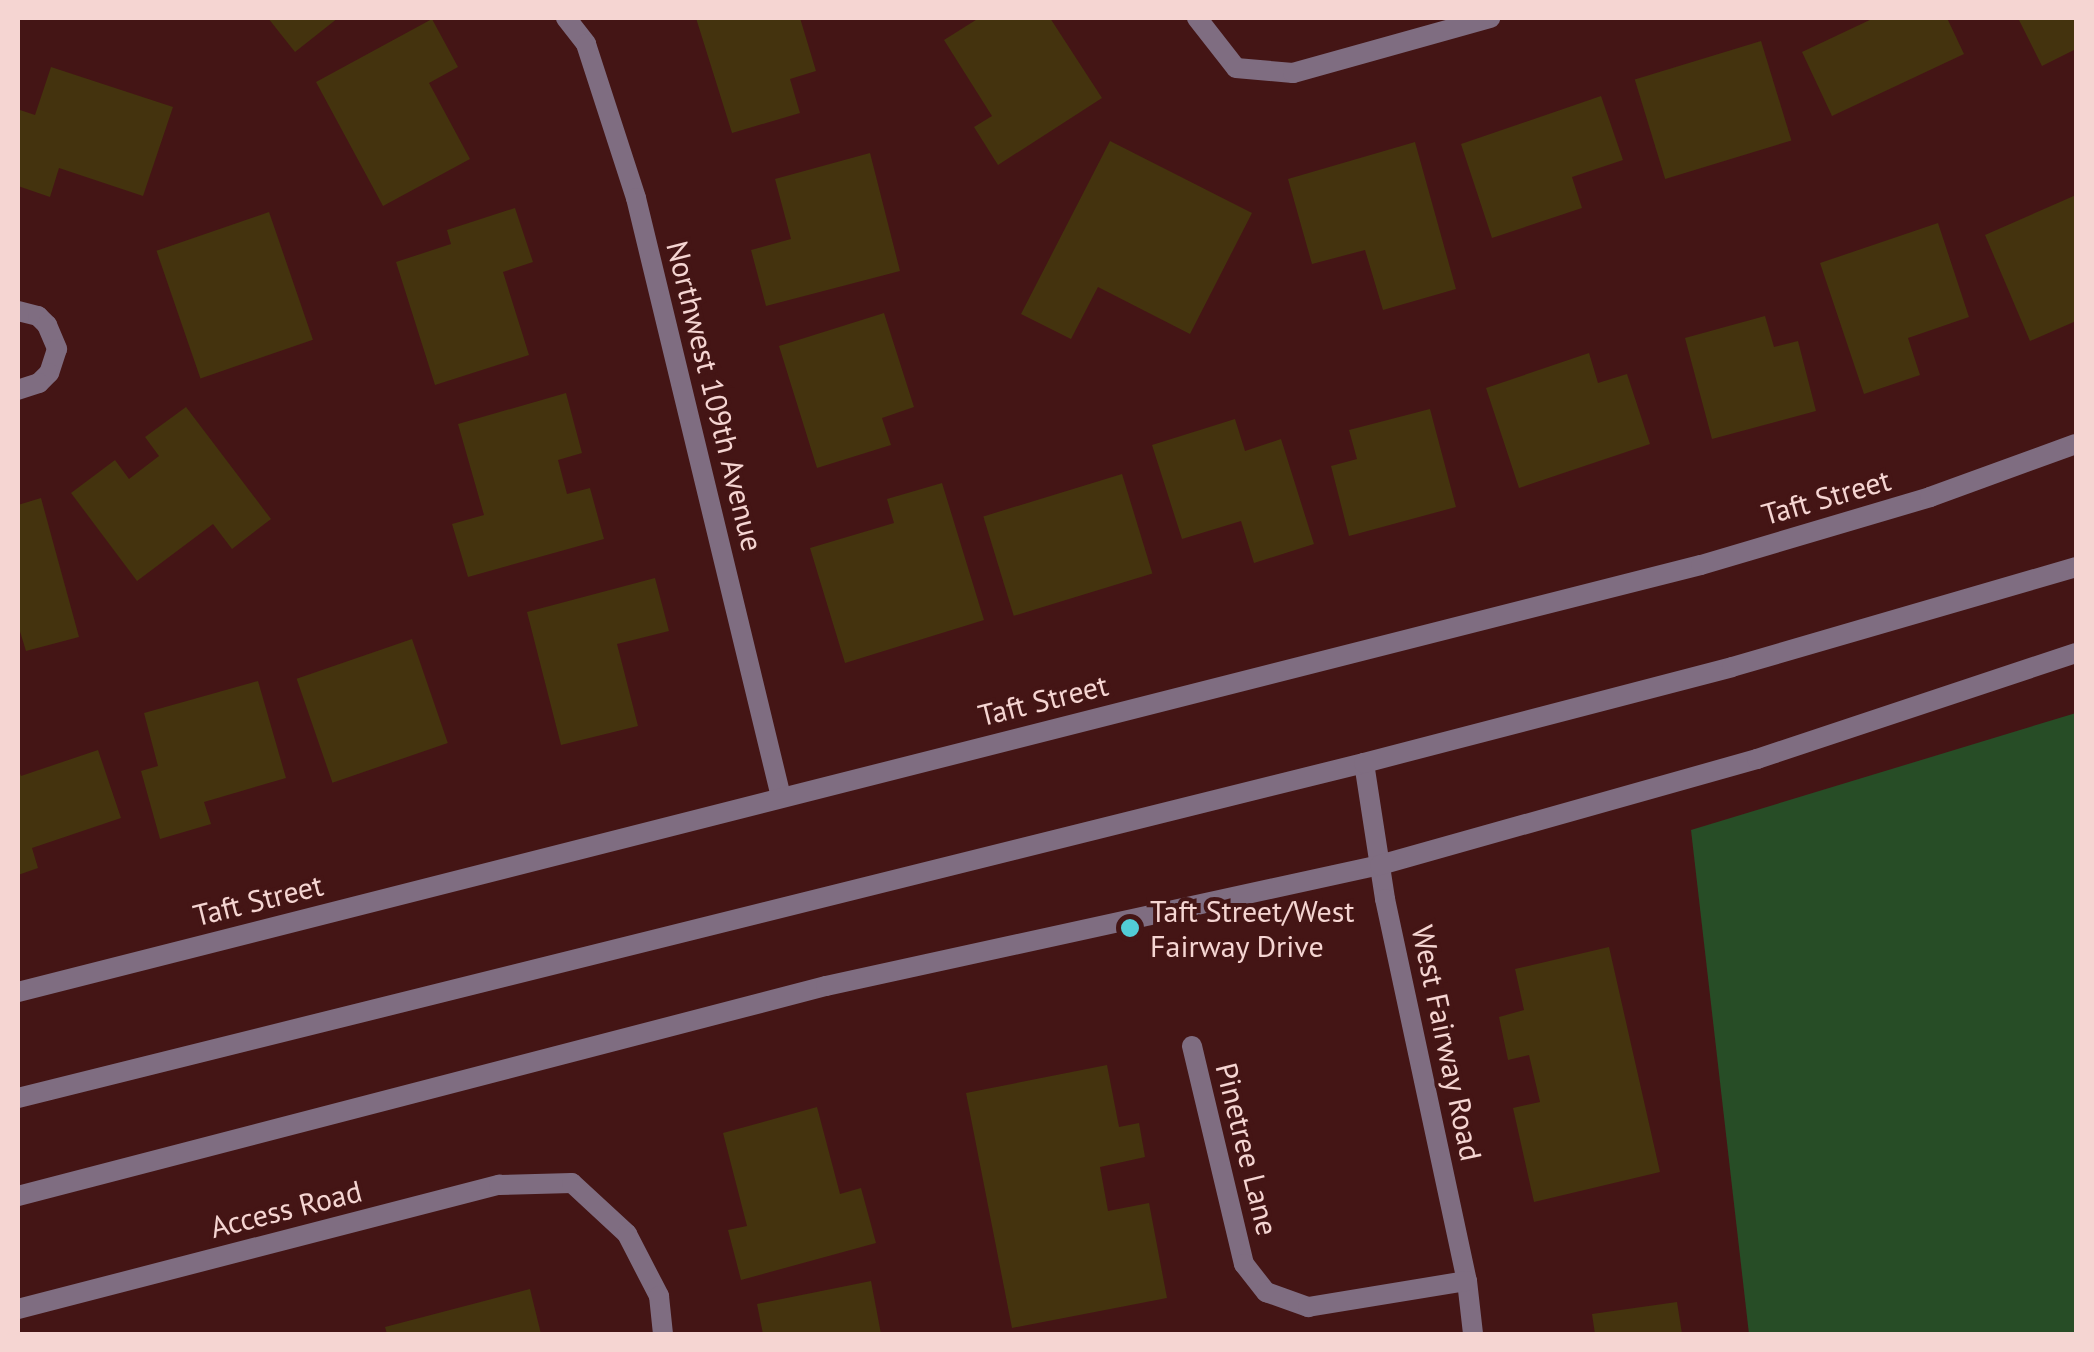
<!DOCTYPE html>
<html>
<head>
<meta charset="utf-8">
<style>
  body { margin:0 }
  #map { position:relative; width:2094px; height:1352px; overflow:hidden; background:#441515; font-family:"PT Sans",sans-serif }
  div>[style] { position:absolute }
  .green>* { inset:0; background:#274d26 }
  .building>* { inset:0; background:#44330e; transform-origin:0 0 }
  .minor>* { height:20px; margin:-10px; padding:0 10px; transform-origin:10px; border-radius:10px; background:#7f6d81 }
  .tertiary>* { height:20px; margin:-10px; padding:0 10px; transform-origin:10px; border-radius:10px; background:#7f6d81 }
  .dots>* { width:28px; height:28px; translate:-50% -50%; box-sizing:border-box; border:5px solid #441515; border-radius:50% }
  span { translate:-50% -50%; white-space:nowrap; text-align:center; line-height:1.15; -webkit-text-stroke:8px #441515; paint-order:stroke }
  .street-label { font-size:30px; color:#f5d5d2 }
  .poi-label { font-size:30px; color:#f5d5d2 }
  .left { translate:0 -50%; text-align:left }
  .frame { position:absolute; inset:0; border:20px solid #f5d5d2; pointer-events:none }
</style>
</head>
<body>
<div id="map">
  <div class="green">
    <div style="clip-path:polygon(2076px 713px,2076px 1334px,1749px 1334px,1691px 830px)"></div>
  </div>
  <div class="building">
    <div style="clip-path:polygon(268px 18px,338px 18px,295px 52px)"></div>
    <div style="clip-path:polygon(696px 18px,800px 18px,816px 71px,790px 79px,800px 113px,732px 133px)"></div>
    <div style="clip-path:polygon(979px 18px,1050px 18px,1102px 98px,998px 165px,974px 127px,992px 116px,944px 40px)"></div>
    <div style="clip-path:polygon(1874px 18px,1947px 18px,1964px 54px,1832px 116px,1802px 52px)"></div>
    <div style="clip-path:polygon(2018px 18px,2074px 18px,2076px 49px,2042px 66px)"></div>
    <div style="clip-path:polygon(432px 19px,458px 67px,429px 83px,470px 159px,383px 206px,316px 82px)"></div>
    <div style="left:1761px;top:41px;width:104px;height:132px;rotate:73deg"></div>
    <div style="clip-path:polygon(51px 67px,173px 107px,143px 196px,59px 168px,50px 197px,18px 186px,18px 118px,20px 110px,35px 115px)"></div>
    <div style="clip-path:polygon(1601px 96px,1623px 160px,1572px 177px,1582px 208px,1492px 238px,1461px 144px)"></div>
    <div style="clip-path:polygon(1110px 141px,1252px 213px,1190px 334px,1098px 287px,1071px 339px,1021px 314px)"></div>
    <div style="clip-path:polygon(1415px 142px,1456px 289px,1383px 310px,1365px 250px,1312px 264px,1288px 179px)"></div>
    <div style="clip-path:polygon(870px 153px,900px 271px,766px 306px,751px 250px,791px 239px,775px 179px)"></div>
    <div style="clip-path:polygon(2076px 195px,2076px 321px,2030px 341px,1985px 235px)"></div>
    <div style="clip-path:polygon(515px 208px,533px 262px,503px 272px,529px 355px,435px 385px,396px 262px,451px 244px,447px 230px)"></div>
    <div style="left:269px;top:212px;width:135px;height:119px;rotate:71deg"></div>
    <div style="clip-path:polygon(1938px 223px,1969px 317px,1908px 338px,1920px 375px,1864px 394px,1820px 263px)"></div>
    <div style="clip-path:polygon(884px 313px,914px 407px,882px 418px,891px 445px,817px 468px,779px 346px)"></div>
    <div style="clip-path:polygon(1765px 316px,1774px 347px,1798px 341px,1816px 411px,1712px 439px,1685px 338px)"></div>
    <div style="clip-path:polygon(1589px 353px,1598px 383px,1627px 374px,1650px 444px,1519px 488px,1486px 388px)"></div>
    <div style="clip-path:polygon(566px 393px,582px 453px,558px 460px,567px 494px,590px 488px,604px 539px,468px 577px,452px 524px,484px 515px,458px 424px)"></div>
    <div style="clip-path:polygon(186px 407px,271px 519px,232px 549px,213px 524px,137px 581px,71px 493px,115px 460px,129px 479px,159px 456px,145px 437px)"></div>
    <div style="clip-path:polygon(1430px 409px,1456px 507px,1349px 536px,1331px 466px,1357px 459px,1349px 430px)"></div>
    <div style="clip-path:polygon(1235px 419px,1245px 451px,1281px 439px,1314px 544px,1254px 563px,1241px 521px,1182px 539px,1152px 445px)"></div>
    <div style="left:1122px;top:474px;width:104px;height:145px;rotate:73deg"></div>
    <div style="clip-path:polygon(942px 483px,984px 620px,845px 663px,810px 548px,894px 523px,887px 499px)"></div>
    <div style="clip-path:polygon(41px 498px,79px 637px,26px 651px,18px 625px,18px 505px)"></div>
    <div style="clip-path:polygon(655px 578px,669px 631px,617px 644px,638px 726px,561px 745px,527px 612px)"></div>
    <div style="left:412px;top:639px;width:110px;height:122px;rotate:71deg"></div>
    <div style="clip-path:polygon(258px 681px,286px 778px,204px 802px,211px 824px,160px 839px,141px 771px,158px 766px,144px 713px)"></div>
    <div style="clip-path:polygon(98px 750px,121px 818px,32px 848px,38px 868px,18px 875px,18px 769px,21px 776px)"></div>
    <div style="clip-path:polygon(1609px 947px,1660px 1172px,1534px 1202px,1513px 1108px,1540px 1102px,1529px 1055px,1508px 1060px,1499px 1017px,1524px 1010px,1515px 969px)"></div>
    <div style="clip-path:polygon(1107px 1065px,1119px 1127px,1139px 1123px,1145px 1157px,1100px 1167px,1108px 1211px,1149px 1203px,1167px 1298px,1012px 1328px,966px 1093px)"></div>
    <div style="clip-path:polygon(817px 1107px,840px 1194px,861px 1188px,876px 1243px,741px 1280px,728px 1230px,747px 1226px,723px 1133px)"></div>
    <div style="clip-path:polygon(871px 1281px,881px 1334px,763px 1334px,757px 1304px)"></div>
    <div style="clip-path:polygon(530px 1289px,541px 1334px,387px 1334px,385px 1327px)"></div>
    <div style="clip-path:polygon(1677px 1302px,1682px 1334px,1595px 1334px,1592px 1314px)"></div>
  </div>
  <div class="minor">
    <div style="left:566px;top:18px;width:33px;rotate:52deg"></div>
    <div style="left:586px;top:44px;width:162px;rotate:72deg"></div>
    <div style="left:636px;top:198px;width:616px;rotate:76.39deg"></div>
    <div style="left:1197px;top:18px;width:63px;rotate:52deg"></div>
    <div style="left:1236px;top:68px;width:57px;rotate:5deg"></div>
    <div style="left:1293px;top:73px;width:205px;rotate:-15.6deg"></div>
    <div style="left:18px;top:311px;width:21px;rotate:14deg"></div>
    <div style="left:38px;top:316px;width:13px;rotate:45deg"></div>
    <div style="left:47px;top:325px;width:26px;rotate:67deg"></div>
    <div style="left:57px;top:349px;width:25px;rotate:108deg"></div>
    <div style="left:49px;top:373px;width:14px;rotate:135deg"></div>
    <div style="left:39px;top:383px;width:22px;rotate:162deg"></div>
    <div style="left:1364px;top:763px;width:138px;rotate:81.2deg"></div>
    <div style="left:1385px;top:899px;width:391px;rotate:77.9deg"></div>
    <div style="left:1467px;top:1281px;width:53px;rotate:83.5deg"></div>
    <div style="left:18px;top:992px;width:1736px;rotate:-14.24deg"></div>
    <div style="left:1701px;top:565px;width:239px;rotate:-16.5deg"></div>
    <div style="left:1930px;top:497px;width:155px;rotate:-20deg"></div>
    <div style="left:1192px;top:1046px;width:224px;rotate:76.6deg"></div>
    <div style="left:1244px;top:1264px;width:36px;rotate:52deg"></div>
    <div style="left:1266px;top:1292px;width:45px;rotate:19.7deg"></div>
    <div style="left:1308px;top:1307px;width:161px;rotate:-9.3deg"></div>
    <div style="left:18px;top:1309px;width:497px;rotate:-14.5deg"></div>
    <div style="left:499px;top:1185px;width:73px;rotate:-1.6deg"></div>
    <div style="left:572px;top:1183px;width:75px;rotate:42.8deg"></div>
    <div style="left:627px;top:1234px;width:70px;rotate:62.7deg"></div>
    <div style="left:659px;top:1296px;width:38px;rotate:84deg"></div>
  </div>
  <div class="tertiary">
    <div style="left:18px;top:1098px;width:1387px;rotate:-13.98deg"></div>
    <div style="left:1364px;top:763px;width:380px;rotate:-14.6deg"></div>
    <div style="left:1732px;top:667px;width:358px;rotate:-16.2deg"></div>
    <div style="left:18px;top:1196px;width:835px;rotate:-14.57deg"></div>
    <div style="left:826px;top:986px;width:567px;rotate:-12.32deg"></div>
    <div style="left:1380px;top:865px;width:392px;rotate:-15.7deg"></div>
    <div style="left:1757px;top:759px;width:336px;rotate:-18.4deg"></div>
  </div>
  <div class="dots">
    <div style="left:1130px;top:928px;background:#52ccd6"></div>
  </div>
  <div class="street-label">
    <span style="left:715px;top:396px;rotate:76deg">Northwest 109th Avenue</span>
    <span style="left:1826px;top:497px;rotate:-16deg">Taft Street</span>
    <span style="left:1043px;top:700px;rotate:-14deg">Taft Street</span>
    <span style="left:258px;top:900px;rotate:-14deg">Taft Street</span>
    <span style="left:1447px;top:1043px;rotate:78deg">West Fairway Road</span>
    <span style="left:1247px;top:1149px;rotate:76deg">Pinetree Lane</span>
    <span style="left:286px;top:1209px;rotate:-14deg">Access Road</span>
  </div>
  <div class="poi-label">
    <span class="left" style="left:1150px;top:928px">Taft Street/West<br>Fairway Drive</span>
  </div>
  <div class="frame"></div>
</div>
</body>
</html>
